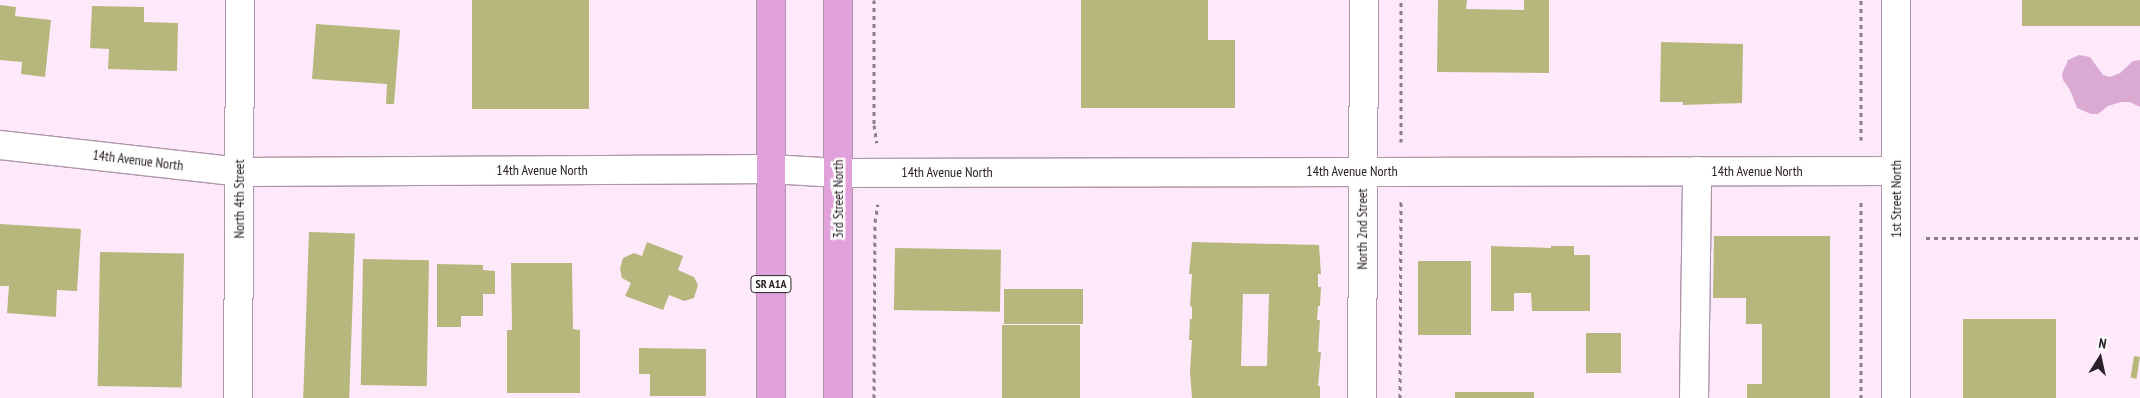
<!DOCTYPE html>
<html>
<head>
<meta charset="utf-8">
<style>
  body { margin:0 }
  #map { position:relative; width:2140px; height:398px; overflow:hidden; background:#fde9f9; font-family:"PT Sans Narrow",sans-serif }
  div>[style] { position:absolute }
  .water>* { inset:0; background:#daaad2 }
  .building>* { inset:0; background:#b7b77d; transform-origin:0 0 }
  .path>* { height:3px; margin-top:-1.5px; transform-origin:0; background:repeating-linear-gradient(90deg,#8b7d89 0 4px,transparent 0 8px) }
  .roads { filter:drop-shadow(1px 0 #ad96a9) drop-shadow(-1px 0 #ad96a9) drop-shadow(0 1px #ad96a9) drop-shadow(0 -1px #ad96a9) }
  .minor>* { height:28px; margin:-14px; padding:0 14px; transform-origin:14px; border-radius:14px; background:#fff }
  .major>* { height:28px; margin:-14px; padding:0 14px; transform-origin:14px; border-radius:14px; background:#e1a1da }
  span { translate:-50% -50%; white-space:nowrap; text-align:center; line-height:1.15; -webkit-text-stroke:5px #fdfdfd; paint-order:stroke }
  .shield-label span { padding:1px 4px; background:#fdfdfd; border:1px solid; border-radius:4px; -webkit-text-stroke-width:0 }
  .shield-label { font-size:12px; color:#2b2229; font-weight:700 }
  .street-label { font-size:14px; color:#2b2229 }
  .north { position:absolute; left:2075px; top:333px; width:50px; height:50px; -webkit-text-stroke:4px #fdfdfd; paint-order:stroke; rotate:10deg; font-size:14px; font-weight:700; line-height:20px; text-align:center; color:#2b2229 }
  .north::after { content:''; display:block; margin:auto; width:18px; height:22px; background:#2b2229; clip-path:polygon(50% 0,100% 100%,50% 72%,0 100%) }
</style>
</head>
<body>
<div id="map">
  <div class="water">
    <div style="clip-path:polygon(2079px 55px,2090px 57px,2103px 75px,2110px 77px,2120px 73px,2133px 61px,2140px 60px,2140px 107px,2130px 102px,2121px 102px,2108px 106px,2098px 114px,2091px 114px,2077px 108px,2070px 90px,2063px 80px,2062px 74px,2068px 60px)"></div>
  </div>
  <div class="building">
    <div style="left:472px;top:0;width:117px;height:109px"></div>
    <div style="clip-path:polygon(1081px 0,1208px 0,1208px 40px,1235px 40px,1235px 108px,1081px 108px)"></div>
    <div style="clip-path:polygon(1438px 0,1467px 0,1466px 9px,1524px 10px,1524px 0,1549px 0,1549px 73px,1437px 72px)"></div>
    <div style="left:2022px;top:0;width:118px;height:26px"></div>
    <div style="clip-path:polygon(0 5px,16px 7px,15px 16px,51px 20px,45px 77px,21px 74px,22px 62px,0 60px)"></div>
    <div style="clip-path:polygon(92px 6px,144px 7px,144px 22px,178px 23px,177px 71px,108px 69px,109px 49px,90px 48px)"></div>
    <div style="clip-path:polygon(316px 24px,400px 30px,394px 104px,386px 104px,387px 84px,312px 79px)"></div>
    <div style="clip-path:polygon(1661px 42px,1743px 44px,1742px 103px,1683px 105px,1683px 102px,1660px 102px)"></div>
    <div style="clip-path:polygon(0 224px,81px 229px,77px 291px,57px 290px,56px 317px,7px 313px,9px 286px,0 286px)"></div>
    <div style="left:309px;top:232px;width:46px;height:166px;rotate:2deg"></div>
    <div style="clip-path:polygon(1714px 236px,1830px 236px,1830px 398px,1747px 398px,1747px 384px,1762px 384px,1762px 324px,1746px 324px,1746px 298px,1713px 298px)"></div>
    <div style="clip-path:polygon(647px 242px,683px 256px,678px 270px,694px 277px,698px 285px,694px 298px,684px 301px,669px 295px,663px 310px,625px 296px,631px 283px,622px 278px,620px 269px,623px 258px,634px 253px,642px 256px)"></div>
    <div style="clip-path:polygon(evenodd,1192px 242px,1319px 245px,1321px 274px,1318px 274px,1318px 287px,1321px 287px,1320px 306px,1318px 306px,1317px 320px,1320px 320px,1318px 352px,1321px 352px,1318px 386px,1320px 386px,1320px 398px,1192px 398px,1190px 372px,1192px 340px,1189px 340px,1190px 319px,1192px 319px,1192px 307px,1190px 306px,1192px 274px,1189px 274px,1192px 242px,1243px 294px,1269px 294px,1267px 366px,1241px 366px,1243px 294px)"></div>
    <div style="clip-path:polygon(1491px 246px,1551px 248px,1551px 246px,1574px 246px,1574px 255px,1590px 255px,1590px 311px,1532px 311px,1531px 293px,1514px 293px,1514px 311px,1491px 311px)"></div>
    <div style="left:895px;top:248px;width:106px;height:62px;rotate:1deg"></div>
    <div style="left:100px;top:252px;width:84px;height:134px;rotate:1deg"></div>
    <div style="left:363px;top:259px;width:66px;height:126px;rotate:1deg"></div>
    <div style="left:1418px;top:261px;width:53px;height:74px"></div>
    <div style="clip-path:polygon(511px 263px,572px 263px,573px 329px,580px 330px,580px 393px,507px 393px,507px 330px,512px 330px)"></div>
    <div style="clip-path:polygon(437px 264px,483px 265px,483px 270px,495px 271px,495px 294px,483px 294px,483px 316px,461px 316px,461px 327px,437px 327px)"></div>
    <div style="left:1004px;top:289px;width:79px;height:35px"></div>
    <div style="left:1963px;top:319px;width:93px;height:79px"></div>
    <div style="left:1002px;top:325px;width:78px;height:73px"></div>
    <div style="left:1586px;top:333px;width:35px;height:40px"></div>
    <div style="clip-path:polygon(639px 348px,706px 349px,706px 396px,650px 396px,650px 374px,639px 374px)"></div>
    <div style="left:2134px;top:356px;width:6px;height:22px;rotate:9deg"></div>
    <div style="left:1455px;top:392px;width:79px;height:6px"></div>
  </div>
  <div class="path">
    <div style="left:874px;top:0;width:125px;rotate:90deg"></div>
    <div style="left:874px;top:125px;width:18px;rotate:81deg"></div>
    <div style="left:1861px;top:140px;width:140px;rotate:-90deg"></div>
    <div style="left:1401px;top:142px;width:142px;rotate:-90deg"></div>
    <div style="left:1926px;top:238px;width:214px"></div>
    <div style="left:874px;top:398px;width:176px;rotate:-89.7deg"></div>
    <div style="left:875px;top:222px;width:18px;rotate:-81deg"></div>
    <div style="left:1400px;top:398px;width:197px;rotate:-89.7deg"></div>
    <div style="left:1861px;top:398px;width:197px;rotate:-90deg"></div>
  </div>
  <div class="roads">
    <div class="minor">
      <div style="left:1896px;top:0;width:398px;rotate:90deg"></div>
      <div style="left:0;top:145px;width:241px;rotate:6.4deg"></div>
      <div style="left:239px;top:172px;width:532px;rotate:-0.32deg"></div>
      <div style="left:771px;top:169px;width:67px;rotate:3.4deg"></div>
      <div style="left:838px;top:173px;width:1058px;rotate:-0.11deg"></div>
      <div style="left:238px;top:398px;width:398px;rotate:-89.7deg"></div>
      <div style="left:1362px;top:398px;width:398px;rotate:-89.7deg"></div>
      <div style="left:1694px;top:398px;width:227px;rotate:-89.2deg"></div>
    </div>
    <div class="major">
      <div style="left:771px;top:0;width:398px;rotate:90deg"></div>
      <div style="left:838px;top:398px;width:398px;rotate:-90deg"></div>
    </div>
  </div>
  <div class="shield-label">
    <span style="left:771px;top:284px">SR A1A</span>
  </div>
  <div class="street-label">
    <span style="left:138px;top:160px;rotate:7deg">14th Avenue North</span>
    <span style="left:542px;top:170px">14th Avenue North</span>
    <span style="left:1352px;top:171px">14th Avenue North</span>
    <span style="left:1757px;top:171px">14th Avenue North</span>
    <span style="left:947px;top:172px">14th Avenue North</span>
    <span style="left:239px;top:199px;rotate:-90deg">North 4th Street</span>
    <span style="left:838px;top:199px;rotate:-90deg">3rd Street North</span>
    <span style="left:1896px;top:199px;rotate:-90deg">1st Street North</span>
    <span style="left:1362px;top:229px;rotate:-90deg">North 2nd Street</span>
  </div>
  <div class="north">N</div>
</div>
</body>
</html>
